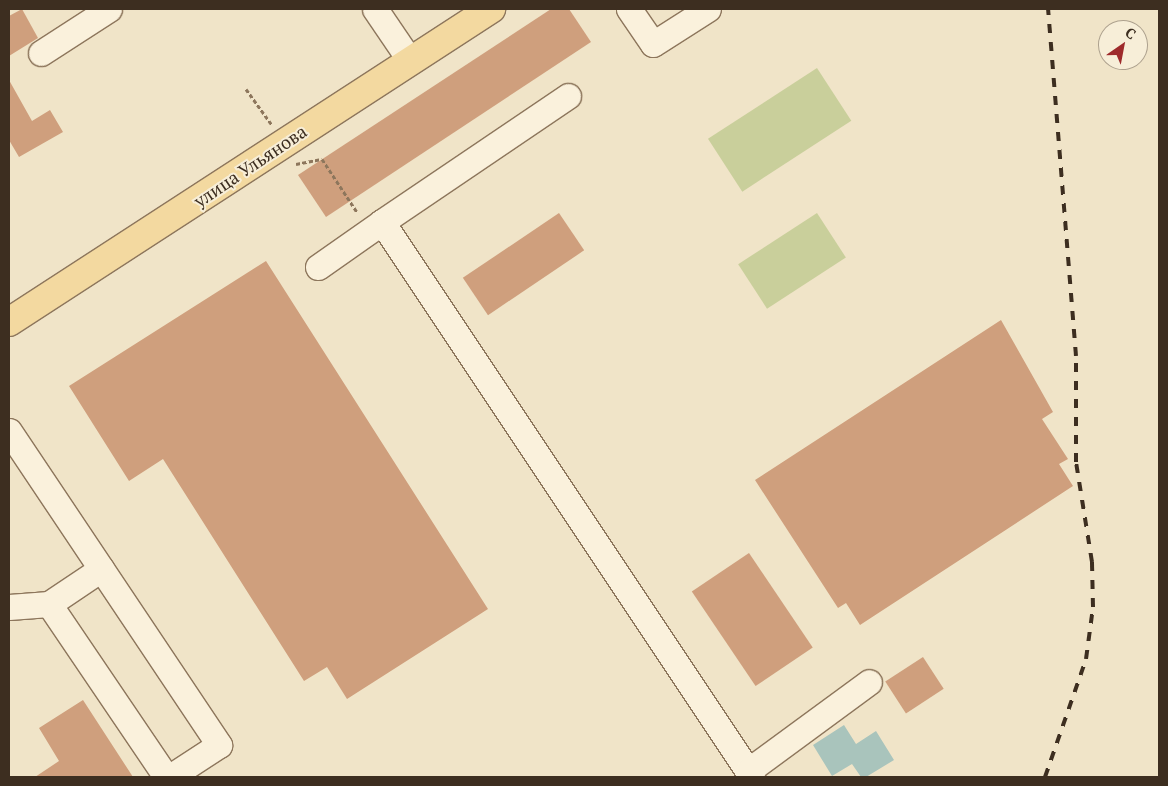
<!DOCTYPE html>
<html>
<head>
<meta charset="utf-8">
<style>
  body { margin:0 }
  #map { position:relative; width:1168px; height:786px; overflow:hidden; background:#f0e4c8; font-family:"PT Serif",serif }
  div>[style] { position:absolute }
  .green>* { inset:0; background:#c9cf9b; transform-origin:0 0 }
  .water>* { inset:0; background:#a9c4bc }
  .building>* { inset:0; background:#cf9f7d; transform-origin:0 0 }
  .path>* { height:3px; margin-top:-1.5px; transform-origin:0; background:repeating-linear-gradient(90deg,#8d765c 0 4px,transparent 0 6.5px) }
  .roads { filter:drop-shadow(1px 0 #8d765c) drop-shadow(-1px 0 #8d765c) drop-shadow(0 1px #8d765c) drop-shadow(0 -1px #8d765c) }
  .minor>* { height:25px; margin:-12.5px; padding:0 12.5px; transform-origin:12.5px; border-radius:12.5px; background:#faf1dc }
  .major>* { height:28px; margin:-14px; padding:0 14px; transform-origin:14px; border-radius:14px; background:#f3d9a0 }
  .rail>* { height:4px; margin-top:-2px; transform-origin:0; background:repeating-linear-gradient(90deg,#3d2e20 0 9px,transparent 0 18px) }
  span { translate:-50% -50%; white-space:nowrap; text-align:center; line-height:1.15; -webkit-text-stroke:4px #f7eed8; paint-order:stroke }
  .street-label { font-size:18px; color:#3d2e20 }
  .frame { position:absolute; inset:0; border:10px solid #3d2e20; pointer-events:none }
  .north { position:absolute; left:1098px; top:20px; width:50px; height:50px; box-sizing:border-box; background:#f7eed8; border:1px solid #ada18e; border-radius:50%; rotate:33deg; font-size:14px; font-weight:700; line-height:20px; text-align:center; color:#3d2e20 }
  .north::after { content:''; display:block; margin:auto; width:18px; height:22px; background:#9e2a2b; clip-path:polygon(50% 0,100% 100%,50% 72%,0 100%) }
</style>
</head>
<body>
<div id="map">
  <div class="green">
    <div style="left:817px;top:68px;width:63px;height:130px;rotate:57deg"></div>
    <div style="left:817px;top:213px;width:53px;height:94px;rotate:57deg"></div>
  </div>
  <div class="water">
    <div style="clip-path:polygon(844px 725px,856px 744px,876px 731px,894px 760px,866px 777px,861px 777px,852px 764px,832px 776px,813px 745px)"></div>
  </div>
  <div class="building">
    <div style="clip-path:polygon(22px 9px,38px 38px,9px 56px,9px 16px)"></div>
    <div style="clip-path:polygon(551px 9px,569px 9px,591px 42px,326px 217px,298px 175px)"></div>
    <div style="clip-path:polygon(9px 80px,32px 121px,50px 110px,63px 132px,19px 157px,9px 140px)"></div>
    <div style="left:559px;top:213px;width:45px;height:116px;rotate:56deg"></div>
    <div style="clip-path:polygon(266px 261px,488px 609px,347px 699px,327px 667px,304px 681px,163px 459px,129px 481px,69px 386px)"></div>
    <div style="clip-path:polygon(1001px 320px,1053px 412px,1042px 419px,1068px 459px,1059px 464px,1073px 486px,860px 625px,846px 603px,838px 608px,755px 480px)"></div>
    <div style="left:749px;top:553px;width:114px;height:69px;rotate:56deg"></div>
    <div style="left:923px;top:657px;width:38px;height:45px;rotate:57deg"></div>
    <div style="clip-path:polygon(83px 700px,133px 777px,35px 777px,59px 761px,39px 728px)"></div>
  </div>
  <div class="path">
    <div style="left:246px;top:89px;width:44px;rotate:54.2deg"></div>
    <div style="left:296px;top:164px;width:26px;rotate:-11deg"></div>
    <div style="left:322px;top:159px;width:64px;rotate:56.6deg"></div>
  </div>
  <div class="roads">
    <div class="minor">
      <div style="left:375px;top:9px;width:60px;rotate:55.8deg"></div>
      <div style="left:629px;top:9px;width:42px;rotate:55.6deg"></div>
      <div style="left:653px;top:44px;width:65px;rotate:-32.5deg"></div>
      <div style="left:41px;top:53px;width:81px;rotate:-32.9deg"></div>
      <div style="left:568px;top:96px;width:225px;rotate:145.9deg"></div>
      <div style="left:382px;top:222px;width:667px;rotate:56.31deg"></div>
      <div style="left:318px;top:267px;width:78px;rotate:-35.1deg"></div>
      <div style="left:9px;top:431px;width:378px;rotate:56.2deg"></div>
      <div style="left:219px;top:745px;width:59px;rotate:146.9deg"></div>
      <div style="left:49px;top:604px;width:209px;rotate:55.9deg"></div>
      <div style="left:9px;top:607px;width:40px;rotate:-4.3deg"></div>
      <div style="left:49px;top:604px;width:63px;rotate:-33.9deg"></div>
      <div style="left:748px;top:771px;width:150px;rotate:-36.3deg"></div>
    </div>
    <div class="major">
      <div style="left:9px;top:322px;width:575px;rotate:-33deg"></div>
    </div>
  </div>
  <div class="rail">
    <div style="left:1045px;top:777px;width:125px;rotate:-70.8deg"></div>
    <div style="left:1086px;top:659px;width:52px;rotate:-82.3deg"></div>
    <div style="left:1093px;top:607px;width:45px;rotate:-91.3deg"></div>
    <div style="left:1092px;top:562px;width:101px;rotate:-99.1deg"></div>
    <div style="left:1076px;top:462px;width:106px;rotate:-90deg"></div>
    <div style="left:1076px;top:356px;width:348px;rotate:-94.6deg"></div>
  </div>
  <div class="street-label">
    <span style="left:250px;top:166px;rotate:-34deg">улица Ульянова</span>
  </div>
  <div class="frame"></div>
  <div class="north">С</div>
</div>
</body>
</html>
